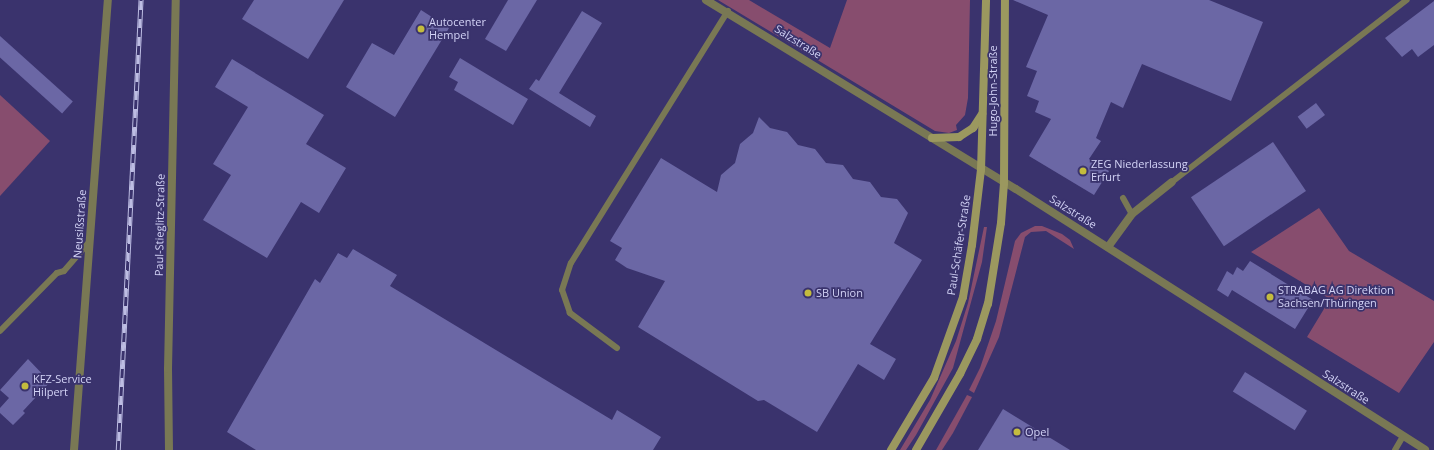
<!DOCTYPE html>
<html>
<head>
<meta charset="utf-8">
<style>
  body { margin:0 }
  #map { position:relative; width:1434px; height:450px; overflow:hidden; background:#3a336d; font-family:"Open Sans",sans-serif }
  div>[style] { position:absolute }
  .green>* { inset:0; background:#874d6e }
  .building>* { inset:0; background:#6b67a5; transform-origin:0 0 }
  .service>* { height:6px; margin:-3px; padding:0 3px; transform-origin:3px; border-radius:3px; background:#797854 }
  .minor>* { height:8px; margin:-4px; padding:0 4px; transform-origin:4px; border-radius:4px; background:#797854 }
  .secondary>* { height:8px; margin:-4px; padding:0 4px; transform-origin:4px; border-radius:4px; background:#9b985f }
  .rail>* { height:4.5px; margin-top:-2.25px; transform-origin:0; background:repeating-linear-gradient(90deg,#3a336d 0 9px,#bdbde3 0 18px); box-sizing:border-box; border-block:1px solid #bdbde3 }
  .dots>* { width:11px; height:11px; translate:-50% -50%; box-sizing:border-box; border:2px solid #3a336d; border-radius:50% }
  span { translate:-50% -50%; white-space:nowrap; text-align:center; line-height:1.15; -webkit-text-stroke:3.5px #3a336d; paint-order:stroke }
  .poi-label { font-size:11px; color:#d3d3f6 }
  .left { translate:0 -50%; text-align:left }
  .street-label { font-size:11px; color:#d3d3f6 }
</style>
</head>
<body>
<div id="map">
  <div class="green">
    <div style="clip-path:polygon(718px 0,749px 0,830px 48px,847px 0,970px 0,968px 98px,965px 115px,956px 125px,957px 130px,949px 133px,935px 131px)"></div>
    <div style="clip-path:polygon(996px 44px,996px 124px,993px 126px,994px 46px)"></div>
    <div style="clip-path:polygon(0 95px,50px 141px,0 196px)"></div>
    <div style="clip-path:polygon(1319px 208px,1349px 251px,1434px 301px,1434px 342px,1399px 393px,1307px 337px,1330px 299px,1251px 252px)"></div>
    <div style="clip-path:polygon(1035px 226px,1042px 226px,1062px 234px,1070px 240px,1074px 249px,1046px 231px,1031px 232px,1025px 237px,999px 337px,974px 393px,969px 390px,980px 368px,996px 321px,1015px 241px,1021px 233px)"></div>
    <div style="clip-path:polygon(984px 227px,987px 227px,982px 262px,953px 368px,916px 435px,906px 450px,900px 450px,930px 400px,956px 341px,968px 303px)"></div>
    <div style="clip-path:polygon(967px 395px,972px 397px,953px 433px,942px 450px,936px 450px)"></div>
  </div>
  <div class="building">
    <div style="clip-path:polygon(254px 0,344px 0,308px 59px,242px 19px)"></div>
    <div style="clip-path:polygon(508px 0,537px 0,506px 51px,485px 39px)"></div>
    <div style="clip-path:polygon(1013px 0,1209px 0,1263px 22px,1231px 101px,1142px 64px,1123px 108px,1111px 102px,1096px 138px,1101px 141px,1089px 159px,1109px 171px,1094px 195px,1029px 156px,1051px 119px,1035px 112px,1039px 101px,1027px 96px,1037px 71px,1026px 67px,1048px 15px)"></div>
    <div style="clip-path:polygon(1434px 1px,1434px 45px,1418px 57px,1412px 49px,1402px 57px,1385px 38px)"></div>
    <div style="clip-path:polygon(421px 10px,449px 28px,395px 117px,346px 87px,372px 43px,394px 55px)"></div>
    <div style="clip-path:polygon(582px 11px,602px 23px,559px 93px,596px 116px,590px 127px,529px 89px,536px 79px,539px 81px)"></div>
    <div style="left:0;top:36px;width:98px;height:16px;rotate:42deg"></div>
    <div style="clip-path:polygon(460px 58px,528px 99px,513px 125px,454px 90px,458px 82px,449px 77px)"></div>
    <div style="clip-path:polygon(232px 59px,324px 115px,306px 144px,346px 168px,319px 213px,301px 202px,267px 258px,203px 220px,231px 175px,213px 164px,248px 107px,215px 87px)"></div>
    <div style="left:1316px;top:103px;width:15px;height:23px;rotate:53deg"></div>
    <div style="clip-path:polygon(759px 117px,770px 128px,787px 132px,798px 145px,815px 149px,826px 163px,843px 165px,853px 179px,870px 182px,881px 197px,897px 199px,908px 213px,894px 243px,922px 260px,870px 344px,896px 359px,884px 380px,858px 364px,817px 432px,764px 400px,758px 401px,638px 327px,665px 281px,627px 268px,615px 260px,622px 248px,610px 241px,661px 158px,717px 192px,721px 175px,735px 163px,740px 144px,753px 133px)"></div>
    <div style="left:1273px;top:142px;width:59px;height:99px;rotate:56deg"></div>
    <div style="clip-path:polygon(353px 249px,397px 275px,390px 286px,612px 420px,617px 410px,661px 437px,653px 450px,256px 450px,227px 432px,315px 279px,320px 283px,338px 253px,347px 258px)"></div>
    <div style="clip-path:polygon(1250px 261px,1313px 300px,1295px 329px,1232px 290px,1228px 297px,1217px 290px,1227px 271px,1233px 275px,1237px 267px,1243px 271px)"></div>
    <div style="clip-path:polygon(28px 359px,50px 382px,23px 411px,25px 413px,13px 425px,0 413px,0 408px,9px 398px,0 390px)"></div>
    <div style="left:1245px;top:372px;width:73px;height:23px;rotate:32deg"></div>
    <div style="clip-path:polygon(1003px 409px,1070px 450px,978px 450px)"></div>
  </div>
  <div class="service">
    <div style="left:1172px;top:182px;width:297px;rotate:-37.8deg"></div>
    <div style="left:1123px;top:198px;width:18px;rotate:61deg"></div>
    <div style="left:0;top:331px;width:81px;rotate:-45.5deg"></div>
    <div style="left:57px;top:273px;width:7px;rotate:-16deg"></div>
    <div style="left:64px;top:271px;width:38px;rotate:-49deg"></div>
    <div style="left:617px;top:348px;width:59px;rotate:-143.3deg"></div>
    <div style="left:570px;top:313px;width:24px;rotate:-109deg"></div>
    <div style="left:562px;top:290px;width:28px;rotate:-72deg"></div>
    <div style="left:571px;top:263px;width:297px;rotate:-58.1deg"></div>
    <div style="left:1395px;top:450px;width:16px;rotate:-60deg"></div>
  </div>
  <div class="minor">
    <div style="left:706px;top:0;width:363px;rotate:31.4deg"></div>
    <div style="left:1016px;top:189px;width:485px;rotate:32.5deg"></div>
    <div style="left:1108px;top:247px;width:41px;rotate:-54deg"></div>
    <div style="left:1132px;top:214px;width:51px;rotate:-38.7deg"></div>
    <div style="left:74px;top:450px;width:451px;rotate:-85.7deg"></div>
    <div style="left:169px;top:450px;width:81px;rotate:-90.7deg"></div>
    <div style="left:168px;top:369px;width:369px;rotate:-88.8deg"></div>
  </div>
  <div class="secondary">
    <div style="left:932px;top:138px;width:27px;rotate:-2deg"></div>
    <div style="left:959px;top:137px;width:17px;rotate:-33deg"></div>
    <div style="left:973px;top:128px;width:17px;rotate:-57deg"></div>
    <div style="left:891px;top:450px;width:84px;rotate:-59.2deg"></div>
    <div style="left:934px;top:378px;width:86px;rotate:-70.3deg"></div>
    <div style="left:963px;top:297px;width:53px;rotate:-80.2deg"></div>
    <div style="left:972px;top:245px;width:76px;rotate:-83.2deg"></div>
    <div style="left:981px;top:170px;width:170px;rotate:-88.3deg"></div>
    <div style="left:916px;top:450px;width:88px;rotate:-59.9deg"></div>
    <div style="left:960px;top:374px;width:39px;rotate:-64deg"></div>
    <div style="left:977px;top:339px;width:37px;rotate:-73deg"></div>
    <div style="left:988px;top:304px;width:82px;rotate:-80.9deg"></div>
    <div style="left:1001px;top:223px;width:40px;rotate:-85.7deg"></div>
    <div style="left:1004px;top:183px;width:183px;rotate:-89.7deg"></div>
  </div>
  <div class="rail">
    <div style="left:118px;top:450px;width:451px;rotate:-87.1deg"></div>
  </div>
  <div class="dots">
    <div style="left:421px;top:29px;background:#c4bc3e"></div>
    <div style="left:1083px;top:171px;background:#c4bc3e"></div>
    <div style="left:808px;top:293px;background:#c4bc3e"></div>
    <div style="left:1270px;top:297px;background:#c4bc3e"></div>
    <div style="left:25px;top:386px;background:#c4bc3e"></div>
    <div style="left:1017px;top:432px;background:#c4bc3e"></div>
  </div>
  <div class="poi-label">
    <span class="left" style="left:429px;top:29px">Autocenter<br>Hempel</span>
    <span class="left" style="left:1091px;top:171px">ZEG Niederlassung<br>Erfurt</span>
    <span class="left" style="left:1278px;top:297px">STRABAG AG Direktion<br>Sachsen/Thüringen</span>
    <span class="left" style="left:816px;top:293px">SB Union</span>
    <span class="left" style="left:33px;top:386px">KFZ-Service<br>Hilpert</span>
    <span class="left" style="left:1025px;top:432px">Opel</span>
  </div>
  <div class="street-label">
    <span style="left:798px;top:42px;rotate:32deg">Salzstraße</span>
    <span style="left:993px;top:91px;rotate:-90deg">Hugo-John-Straße</span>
    <span style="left:1073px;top:212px;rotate:32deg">Salzstraße</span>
    <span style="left:80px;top:224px;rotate:-86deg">Neusißstraße</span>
    <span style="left:160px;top:225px;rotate:-89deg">Paul-Stieglitz-Straße</span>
    <span style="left:959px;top:245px;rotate:-81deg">Paul-Schäfer-Straße</span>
    <span style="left:1346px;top:387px;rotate:33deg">Salzstraße</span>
  </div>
</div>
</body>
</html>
